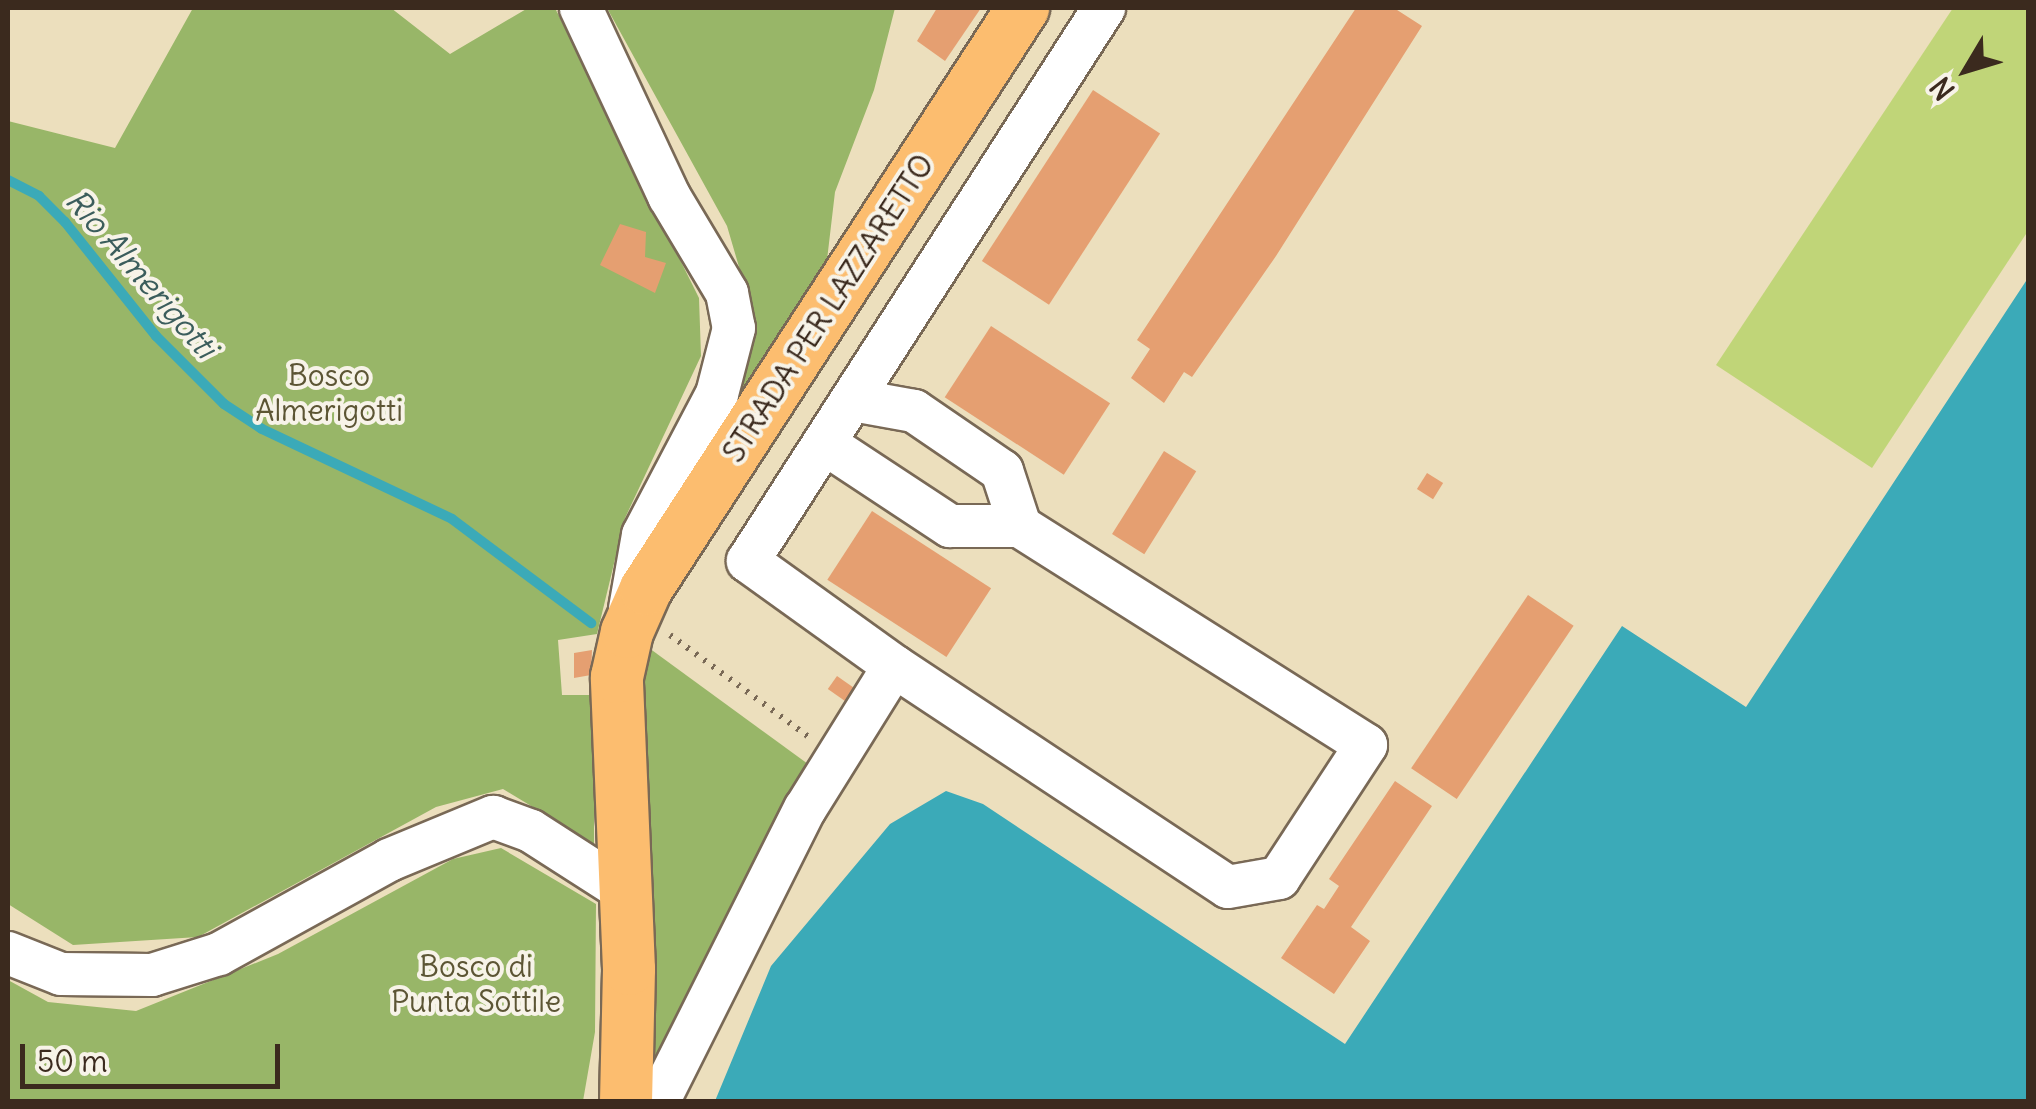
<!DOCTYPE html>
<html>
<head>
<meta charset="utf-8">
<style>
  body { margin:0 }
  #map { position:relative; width:2036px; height:1109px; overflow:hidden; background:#ecdfbd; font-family:Delius,sans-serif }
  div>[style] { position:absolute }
  .green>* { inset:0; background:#c0d578 }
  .forest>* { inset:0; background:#98b668 }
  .water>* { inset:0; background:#3baab8 }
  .stream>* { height:10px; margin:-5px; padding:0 5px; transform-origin:5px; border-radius:5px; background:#3baab8 }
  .building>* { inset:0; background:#e59f71; transform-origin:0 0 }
  .path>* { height:6px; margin-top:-3px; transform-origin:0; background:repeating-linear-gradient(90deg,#796956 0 2.5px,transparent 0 10.5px) }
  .roads { filter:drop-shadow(2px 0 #796956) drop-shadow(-2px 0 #796956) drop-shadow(0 2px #796956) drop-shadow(0 -2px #796956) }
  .minor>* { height:42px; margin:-21px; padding:0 21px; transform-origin:21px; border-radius:21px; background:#fff }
  .major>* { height:52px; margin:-26px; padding:0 26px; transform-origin:26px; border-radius:26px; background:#fcbd6f }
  span { translate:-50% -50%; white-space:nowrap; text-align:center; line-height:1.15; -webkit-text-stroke:8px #f7f3e8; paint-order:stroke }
  .street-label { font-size:30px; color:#3b2a1e }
  .park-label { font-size:30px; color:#5c5534 }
  .water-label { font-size:32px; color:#3b5d5c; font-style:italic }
  .frame { position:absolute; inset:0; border:10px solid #3b2a1e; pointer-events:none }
  .north { position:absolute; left:1916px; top:20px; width:100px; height:100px; -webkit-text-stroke:8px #f7f3e8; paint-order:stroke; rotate:232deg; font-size:28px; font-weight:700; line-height:40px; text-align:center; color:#3b2a1e }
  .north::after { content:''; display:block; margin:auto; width:35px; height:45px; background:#3b2a1e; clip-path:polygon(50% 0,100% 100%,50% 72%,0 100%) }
  .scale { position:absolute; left:20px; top:1044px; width:260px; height:45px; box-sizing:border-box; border:5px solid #3b2a1e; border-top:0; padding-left:12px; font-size:30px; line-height:35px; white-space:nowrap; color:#3b2a1e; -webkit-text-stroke:8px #f7f3e8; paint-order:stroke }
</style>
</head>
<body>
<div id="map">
  <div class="green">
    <div style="clip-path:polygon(1953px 8px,2028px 8px,2028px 231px,1872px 468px,1716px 365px)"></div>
  </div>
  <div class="forest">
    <div style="clip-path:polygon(193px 8px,391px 8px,450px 54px,528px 8px,555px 8px,699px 298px,701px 356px,625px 518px,597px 634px,558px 640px,562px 695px,594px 695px,594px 844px,503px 789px,436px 807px,198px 937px,73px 945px,8px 904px,8px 121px,115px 148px)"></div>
    <div style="clip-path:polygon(607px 8px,895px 8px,874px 90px,835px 192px,825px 277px,665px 526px,749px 301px,727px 226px)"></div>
    <div style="clip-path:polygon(649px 648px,808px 764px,652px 1081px,637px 694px)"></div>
    <div style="clip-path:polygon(501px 848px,596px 904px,595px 1032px,583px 1101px,8px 1101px,8px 980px,48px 1002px,136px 1011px,278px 954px,453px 859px)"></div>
  </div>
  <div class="water">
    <div style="clip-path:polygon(2028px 278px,2028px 1101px,715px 1101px,771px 966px,890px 824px,946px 791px,983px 804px,1345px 1044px,1622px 626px,1746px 707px)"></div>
  </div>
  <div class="stream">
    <div style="left:8px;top:180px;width:35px;rotate:27deg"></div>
    <div style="left:39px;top:196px;width:37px;rotate:45deg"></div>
    <div style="left:65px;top:222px;width:146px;rotate:51.4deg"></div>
    <div style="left:156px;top:336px;width:96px;rotate:45deg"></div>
    <div style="left:224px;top:404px;width:45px;rotate:33.3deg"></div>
    <div style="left:262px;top:429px;width:210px;rotate:25.3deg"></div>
    <div style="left:452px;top:519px;width:174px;rotate:36.8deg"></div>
  </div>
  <div class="building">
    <div style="clip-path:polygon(937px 8px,981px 8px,945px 61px,917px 41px)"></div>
    <div style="clip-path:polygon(1356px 8px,1394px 8px,1422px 26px,1276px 256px,1192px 377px,1184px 372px,1164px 403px,1131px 378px,1150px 349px,1137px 340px)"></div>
    <div style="left:1093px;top:90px;width:80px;height:204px;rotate:33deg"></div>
    <div style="clip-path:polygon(620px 224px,646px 232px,645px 257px,666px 263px,655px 293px,600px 265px)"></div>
    <div style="left:991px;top:326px;width:142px;height:85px;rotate:33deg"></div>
    <div style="left:1164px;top:451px;width:38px;height:98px;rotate:32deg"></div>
    <div style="left:1427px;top:473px;width:19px;height:19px;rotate:32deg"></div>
    <div style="left:872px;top:511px;width:142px;height:82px;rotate:33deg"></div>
    <div style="left:1528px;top:595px;width:55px;height:209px;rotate:34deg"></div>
    <div style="clip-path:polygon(592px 650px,591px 675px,574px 678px,574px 653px)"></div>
    <div style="left:837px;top:676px;width:24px;height:16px;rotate:35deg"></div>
    <div style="clip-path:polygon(1395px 781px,1432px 806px,1351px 927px,1370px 941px,1334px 994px,1281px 958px,1317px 905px,1324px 909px,1339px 886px,1329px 879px)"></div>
  </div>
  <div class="path">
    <div style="left:670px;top:635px;width:172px;rotate:36.3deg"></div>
  </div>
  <div class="roads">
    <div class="minor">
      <div style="left:581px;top:8px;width:208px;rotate:64.9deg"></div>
      <div style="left:669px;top:196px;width:113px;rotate:59.1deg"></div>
      <div style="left:727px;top:293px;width:36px;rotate:79deg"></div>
      <div style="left:734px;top:328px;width:68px;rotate:104.4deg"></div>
      <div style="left:717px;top:394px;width:159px;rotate:117.7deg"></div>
      <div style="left:643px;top:535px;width:75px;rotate:100deg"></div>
      <div style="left:824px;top:443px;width:151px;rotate:33.4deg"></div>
      <div style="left:950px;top:526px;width:70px"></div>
      <div style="left:894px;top:666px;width:180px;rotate:-144.3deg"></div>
      <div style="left:748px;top:561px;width:658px;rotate:-57.23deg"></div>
      <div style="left:8px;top:953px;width:57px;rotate:21.6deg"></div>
      <div style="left:61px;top:974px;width:91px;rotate:0.6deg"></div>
      <div style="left:152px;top:975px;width:70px;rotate:-17.4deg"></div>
      <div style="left:219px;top:954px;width:194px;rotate:-28.9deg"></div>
      <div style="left:389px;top:860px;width:113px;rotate:-22.5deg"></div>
      <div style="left:493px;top:817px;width:40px;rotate:20.2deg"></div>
      <div style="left:531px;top:831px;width:109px;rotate:32.7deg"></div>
      <div style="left:658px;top:1102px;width:328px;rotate:-63.4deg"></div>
      <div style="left:805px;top:809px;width:168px;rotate:-58.1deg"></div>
      <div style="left:894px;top:666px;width:400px;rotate:33.5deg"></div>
      <div style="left:1228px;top:887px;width:52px;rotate:-10deg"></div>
      <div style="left:1279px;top:878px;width:159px;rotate:-56.8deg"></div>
      <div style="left:1366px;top:745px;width:409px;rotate:-147.7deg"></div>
      <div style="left:1020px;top:526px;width:58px;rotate:-108.1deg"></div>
      <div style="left:1002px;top:471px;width:107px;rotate:-145.7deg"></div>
      <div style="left:914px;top:411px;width:62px;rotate:-169.8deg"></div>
    </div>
    <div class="major">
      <div style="left:626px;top:1102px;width:133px;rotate:-88.7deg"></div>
      <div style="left:629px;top:969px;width:292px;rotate:-92.4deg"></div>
      <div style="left:617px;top:677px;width:46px;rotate:-77.5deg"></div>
      <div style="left:627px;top:632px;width:47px;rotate:-66.2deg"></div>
      <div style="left:646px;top:589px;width:693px;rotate:-57.02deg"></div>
    </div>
  </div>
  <div class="street-label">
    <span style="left:828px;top:308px;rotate:-57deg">STRADA PER LAZZARETTO</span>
  </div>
  <div class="park-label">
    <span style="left:329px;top:392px">Bosco<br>Almerigotti</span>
    <span style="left:476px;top:983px">Bosco di<br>Punta Sottile</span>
  </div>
  <div class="water-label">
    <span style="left:141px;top:274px;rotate:49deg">Rio Almerigotti</span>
  </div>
  <div class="frame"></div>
  <div class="north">N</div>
  <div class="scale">50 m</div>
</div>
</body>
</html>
